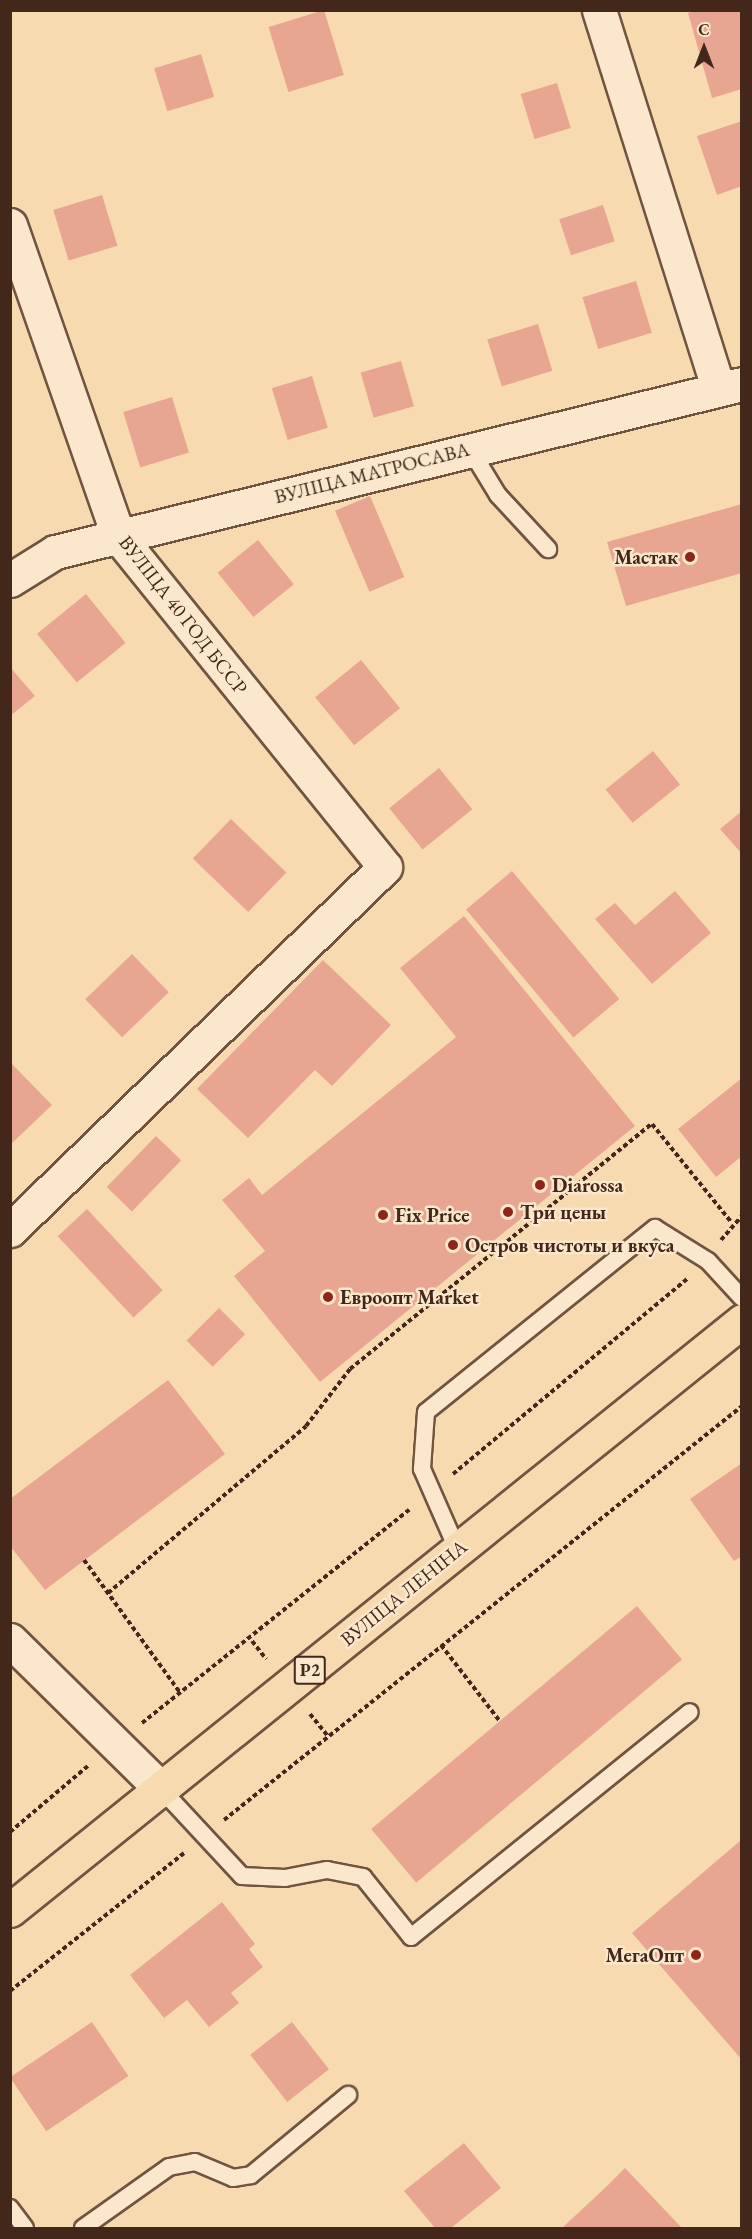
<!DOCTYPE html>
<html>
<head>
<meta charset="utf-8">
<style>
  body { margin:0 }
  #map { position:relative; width:752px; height:2239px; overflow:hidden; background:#f8dab0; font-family:"EB Garamond",serif }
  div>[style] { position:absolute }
  .building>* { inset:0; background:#e8a692; transform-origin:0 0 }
  .path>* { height:4px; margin-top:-2px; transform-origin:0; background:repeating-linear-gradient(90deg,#43271a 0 4.5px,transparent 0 7.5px) }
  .roads { filter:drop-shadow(2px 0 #705440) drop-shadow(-2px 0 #705440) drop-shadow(0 2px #705440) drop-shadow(0 -2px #705440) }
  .service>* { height:16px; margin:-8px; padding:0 8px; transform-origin:8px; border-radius:8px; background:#fae7cc }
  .minor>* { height:33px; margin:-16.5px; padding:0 16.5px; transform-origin:16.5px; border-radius:16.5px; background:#fae7cc }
  .primary>* { height:33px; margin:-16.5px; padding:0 16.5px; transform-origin:16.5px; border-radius:16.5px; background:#f8dab0 }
  .dots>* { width:16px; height:16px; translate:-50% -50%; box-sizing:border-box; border:3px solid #fae7cc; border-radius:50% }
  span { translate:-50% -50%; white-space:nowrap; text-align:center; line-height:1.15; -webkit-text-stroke:5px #fae7cc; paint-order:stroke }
  .shield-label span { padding:2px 4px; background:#fae7cc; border:2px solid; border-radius:4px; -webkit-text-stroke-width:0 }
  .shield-label { font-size:18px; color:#43271a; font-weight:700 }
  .street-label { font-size:20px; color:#43271a }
  .poi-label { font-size:20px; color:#43271a; font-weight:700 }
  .right { translate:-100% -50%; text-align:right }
  .left { translate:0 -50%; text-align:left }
  .frame { position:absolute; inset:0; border:12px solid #43271a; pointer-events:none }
  .north { position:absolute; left:674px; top:18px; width:60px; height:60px; -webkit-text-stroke:4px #fae7cc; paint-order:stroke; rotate:0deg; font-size:16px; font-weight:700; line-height:24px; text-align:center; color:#43271a }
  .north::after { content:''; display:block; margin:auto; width:21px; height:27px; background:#43271a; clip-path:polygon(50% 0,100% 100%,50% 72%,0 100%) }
</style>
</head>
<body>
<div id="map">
  <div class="building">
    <div style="left:324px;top:10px;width:68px;height:58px;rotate:73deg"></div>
    <div style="clip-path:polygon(697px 10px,742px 10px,742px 89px,712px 98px,688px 13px)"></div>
    <div style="left:201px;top:54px;width:45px;height:49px;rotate:73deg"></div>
    <div style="left:557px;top:83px;width:47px;height:38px;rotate:73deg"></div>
    <div style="clip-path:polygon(742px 121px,742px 186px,717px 195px,697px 136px)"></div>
    <div style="left:102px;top:195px;width:53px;height:51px;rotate:73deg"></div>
    <div style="left:603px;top:205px;width:38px;height:46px;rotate:72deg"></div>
    <div style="left:636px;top:281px;width:54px;height:56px;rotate:73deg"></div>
    <div style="left:538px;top:324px;width:49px;height:53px;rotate:73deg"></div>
    <div style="left:401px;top:361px;width:47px;height:42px;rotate:74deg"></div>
    <div style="left:312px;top:376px;width:54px;height:42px;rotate:73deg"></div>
    <div style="left:172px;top:397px;width:58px;height:51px;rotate:73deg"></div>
    <div style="left:370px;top:496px;width:88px;height:38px;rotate:67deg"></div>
    <div style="clip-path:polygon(742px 504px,742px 573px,626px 606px,607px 542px)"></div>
    <div style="left:258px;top:540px;width:57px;height:52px;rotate:51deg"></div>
    <div style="left:86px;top:594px;width:63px;height:63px;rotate:51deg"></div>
    <div style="left:361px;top:660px;width:62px;height:59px;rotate:51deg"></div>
    <div style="clip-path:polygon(10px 667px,35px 696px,10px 716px)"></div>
    <div style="left:653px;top:751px;width:43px;height:61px;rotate:51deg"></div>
    <div style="left:439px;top:768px;width:53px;height:64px;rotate:51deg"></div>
    <div style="clip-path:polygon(742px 811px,742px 854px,720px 829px)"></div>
    <div style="left:231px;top:819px;width:77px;height:55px;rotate:44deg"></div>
    <div style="left:512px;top:871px;width:167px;height:60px;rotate:50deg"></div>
    <div style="clip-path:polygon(675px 891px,711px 933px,652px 984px,595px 919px,615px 903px,635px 925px)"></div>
    <div style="clip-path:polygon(464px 916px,635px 1126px,320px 1382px,234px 1276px,265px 1251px,222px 1200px,249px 1178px,262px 1195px,456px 1037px,400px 968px)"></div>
    <div style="left:132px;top:954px;width:53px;height:65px;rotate:46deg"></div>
    <div style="clip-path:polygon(323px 960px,391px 1025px,332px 1086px,315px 1070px,248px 1138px,197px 1089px)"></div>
    <div style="clip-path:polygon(10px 1062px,52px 1105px,10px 1145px)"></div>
    <div style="clip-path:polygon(742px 1078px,742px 1156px,716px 1177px,678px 1129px)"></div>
    <div style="left:156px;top:1136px;width:35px;height:71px;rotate:44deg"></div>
    <div style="left:87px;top:1209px;width:111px;height:40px;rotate:47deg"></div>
    <div style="left:219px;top:1308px;width:37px;height:46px;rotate:45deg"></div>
    <div style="clip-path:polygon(168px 1380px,225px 1454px,45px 1590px,10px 1546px,10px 1499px)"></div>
    <div style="clip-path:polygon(742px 1463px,742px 1556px,734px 1561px,690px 1499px)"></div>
    <div style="left:637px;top:1606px;width:70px;height:347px;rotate:50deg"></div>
    <div style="clip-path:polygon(740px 1841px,742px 1842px,742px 2060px,632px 1933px)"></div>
    <div style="clip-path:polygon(222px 1902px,255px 1944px,249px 1949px,263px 1967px,231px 1993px,239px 2003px,209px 2027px,187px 2000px,164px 2018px,130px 1975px)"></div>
    <div style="left:92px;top:2022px;width:65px;height:99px;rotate:56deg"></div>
    <div style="left:292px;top:2022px;width:60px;height:53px;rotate:52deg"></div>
    <div style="clip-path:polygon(464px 2143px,501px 2188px,451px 2228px,435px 2228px,404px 2191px)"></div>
    <div style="clip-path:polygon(625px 2168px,682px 2228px,562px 2228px,607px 2186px)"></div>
  </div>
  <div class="path">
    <div style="left:721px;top:1240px;width:32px;rotate:-49deg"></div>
    <div style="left:453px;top:1474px;width:305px;rotate:-39.8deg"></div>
    <div style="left:84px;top:1560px;width:165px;rotate:54.1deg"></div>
    <div style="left:108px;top:1593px;width:259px;rotate:-40.1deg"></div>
    <div style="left:306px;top:1426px;width:72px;rotate:-52.3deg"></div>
    <div style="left:350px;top:1369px;width:389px;rotate:-39.1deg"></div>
    <div style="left:652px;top:1124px;width:127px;rotate:51.1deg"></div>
    <div style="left:252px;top:1641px;width:23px;rotate:52deg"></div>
    <div style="left:441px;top:1645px;width:95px;rotate:52.3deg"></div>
    <div style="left:310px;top:1714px;width:27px;rotate:51deg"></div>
    <div style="left:142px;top:1723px;width:343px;rotate:-38.6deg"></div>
    <div style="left:224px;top:1820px;width:663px;rotate:-38.63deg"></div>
    <div style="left:10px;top:1832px;width:104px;rotate:-40.3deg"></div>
    <div style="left:10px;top:1991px;width:222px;rotate:-38.4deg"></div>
  </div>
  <div class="roads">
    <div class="service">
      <div style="left:470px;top:449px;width:54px;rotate:58.7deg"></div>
      <div style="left:498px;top:495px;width:74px;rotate:47.2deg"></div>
      <div style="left:458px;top:1551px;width:90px;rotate:-113.7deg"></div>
      <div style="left:422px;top:1469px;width:57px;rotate:-86deg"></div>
      <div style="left:426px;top:1412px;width:294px;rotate:-38.8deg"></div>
      <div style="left:655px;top:1228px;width:62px;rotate:31.9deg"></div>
      <div style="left:708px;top:1261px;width:50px;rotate:47.4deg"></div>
      <div style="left:162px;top:1790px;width:117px;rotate:47.1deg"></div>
      <div style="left:242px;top:1876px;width:43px;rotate:2.7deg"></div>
      <div style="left:285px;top:1878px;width:43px;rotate:-10.8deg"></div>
      <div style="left:327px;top:1870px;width:37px;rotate:11deg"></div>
      <div style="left:363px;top:1877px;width:77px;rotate:51.3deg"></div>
      <div style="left:411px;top:1937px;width:358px;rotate:-38.9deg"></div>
      <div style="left:10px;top:2208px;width:25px;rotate:53deg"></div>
      <div style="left:83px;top:2228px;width:105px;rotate:-35.3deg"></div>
      <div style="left:169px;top:2167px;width:26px;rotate:-11deg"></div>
      <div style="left:195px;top:2162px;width:41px;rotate:22.8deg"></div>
      <div style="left:233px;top:2178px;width:18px;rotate:-9deg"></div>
      <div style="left:251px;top:2175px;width:126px;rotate:-39.5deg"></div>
    </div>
    <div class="minor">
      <div style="left:599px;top:10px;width:396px;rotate:72.5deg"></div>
      <div style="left:10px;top:225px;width:329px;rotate:70.8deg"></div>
      <div style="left:118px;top:536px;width:425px;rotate:51.1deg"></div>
      <div style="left:385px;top:867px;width:522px;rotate:135.93deg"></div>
      <div style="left:10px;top:580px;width:53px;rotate:-31.9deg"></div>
      <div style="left:55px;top:552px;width:707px;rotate:-13.74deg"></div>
      <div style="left:10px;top:1640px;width:214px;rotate:44.6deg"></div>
    </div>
    <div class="primary">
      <div style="left:10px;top:1910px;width:940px;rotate:-38.82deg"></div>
    </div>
  </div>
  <div class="dots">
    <div style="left:690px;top:557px;background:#8f2418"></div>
    <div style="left:540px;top:1185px;background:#8f2418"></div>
    <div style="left:508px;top:1212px;background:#8f2418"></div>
    <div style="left:383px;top:1215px;background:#8f2418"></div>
    <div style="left:453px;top:1245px;background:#8f2418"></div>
    <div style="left:328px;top:1297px;background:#8f2418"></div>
    <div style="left:696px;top:1955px;background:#8f2418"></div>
  </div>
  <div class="shield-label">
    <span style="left:310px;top:1670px">Р2</span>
  </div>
  <div class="street-label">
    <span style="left:372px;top:473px;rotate:-14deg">ВУЛІЦА МАТРОСАВА</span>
    <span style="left:183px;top:615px;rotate:52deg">ВУЛІЦА 40 ГОД БССР</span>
    <span style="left:404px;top:1593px;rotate:-39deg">ВУЛІЦА ЛЕНІНА</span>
  </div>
  <div class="poi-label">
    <span class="right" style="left:678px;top:557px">Мастак</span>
    <span class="left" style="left:552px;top:1185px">Diarossa</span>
    <span class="left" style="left:520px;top:1212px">Три цены</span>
    <span class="left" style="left:395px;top:1215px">Fix Price</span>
    <span class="left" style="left:465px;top:1245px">Остров чистоты и вкуса</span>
    <span class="left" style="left:340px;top:1297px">Евроопт Market</span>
    <span class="right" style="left:684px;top:1955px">МегаОпт</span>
  </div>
  <div class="frame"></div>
  <div class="north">С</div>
</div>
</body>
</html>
